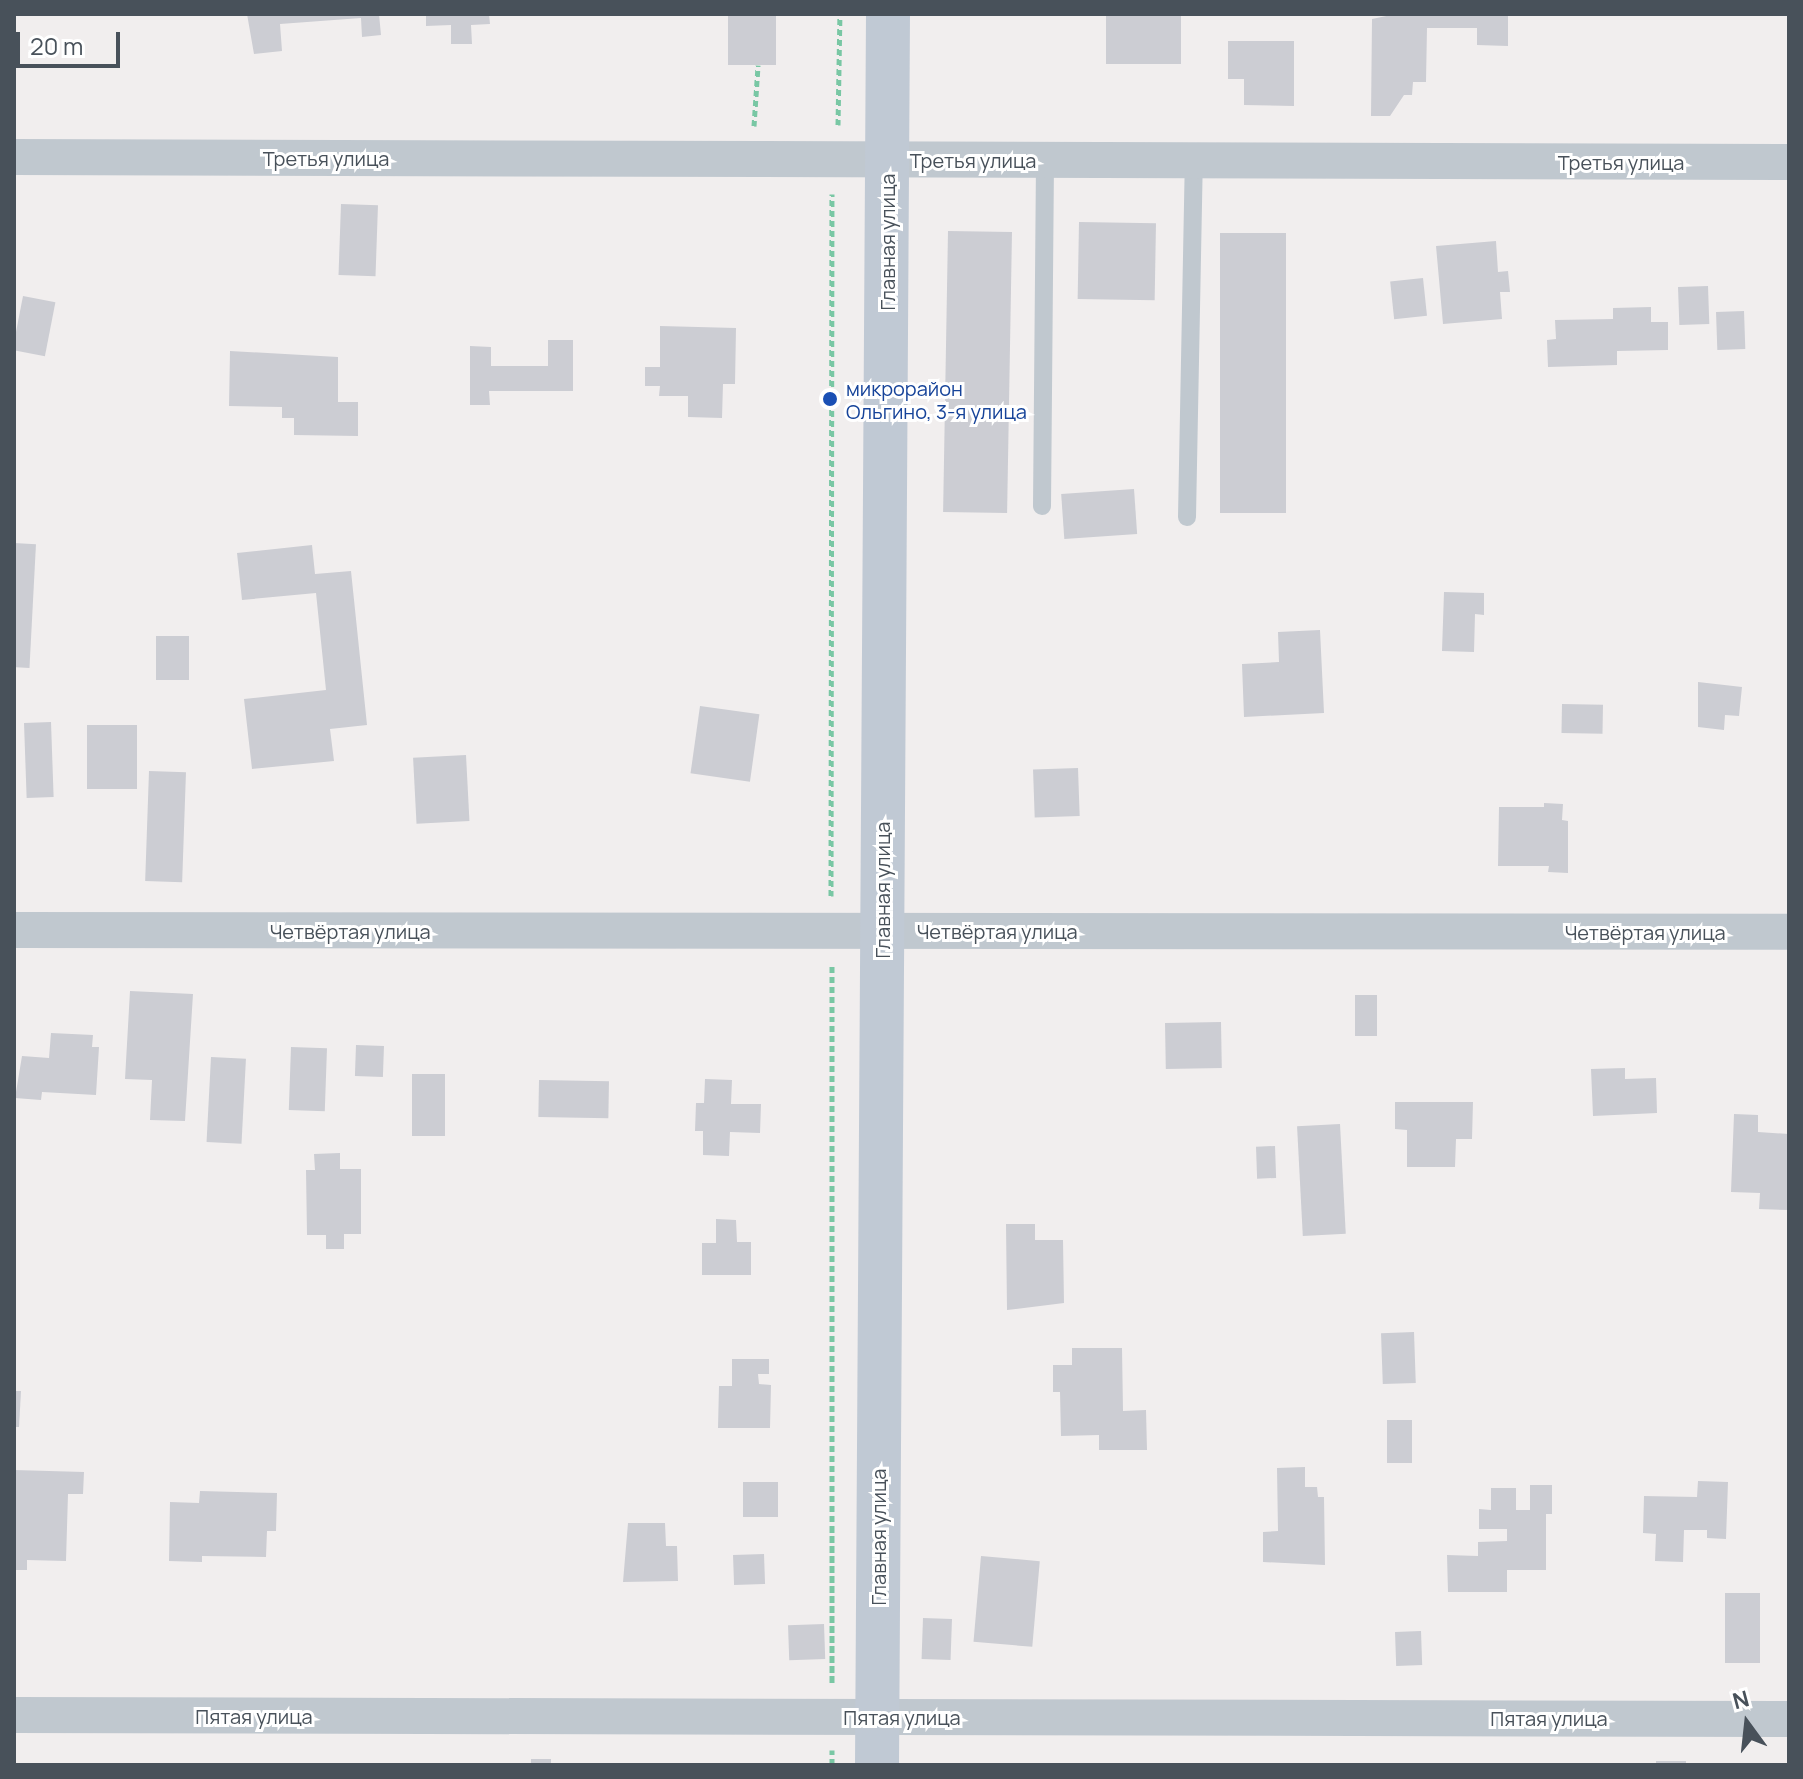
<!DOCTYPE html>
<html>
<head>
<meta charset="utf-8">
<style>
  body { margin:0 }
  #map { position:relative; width:1803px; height:1779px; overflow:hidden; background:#f1eeee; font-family:Manrope,sans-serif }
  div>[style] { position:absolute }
  .building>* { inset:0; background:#cccdd3; transform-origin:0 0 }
  .path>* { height:5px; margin-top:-2.5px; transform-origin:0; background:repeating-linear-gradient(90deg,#79c7a4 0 6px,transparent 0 10px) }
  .lane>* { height:18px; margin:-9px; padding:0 9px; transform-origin:9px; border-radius:9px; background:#c0c8cf }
  .street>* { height:36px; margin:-18px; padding:0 18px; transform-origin:18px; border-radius:18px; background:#c0c8cf }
  .secondary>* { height:44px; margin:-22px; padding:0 22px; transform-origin:22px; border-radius:22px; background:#c0c9d4 }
  .dots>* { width:22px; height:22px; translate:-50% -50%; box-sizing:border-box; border:4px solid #fff; border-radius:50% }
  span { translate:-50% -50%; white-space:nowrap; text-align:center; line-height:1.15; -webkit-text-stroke:6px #fff; paint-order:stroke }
  .street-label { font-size:20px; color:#48515a }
  .transit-label { font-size:20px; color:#164399 }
  .left { translate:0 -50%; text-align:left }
  .frame { position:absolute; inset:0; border:16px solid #48515a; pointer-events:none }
  .north { position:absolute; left:1707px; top:1683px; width:80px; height:80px; -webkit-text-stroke:6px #fff; paint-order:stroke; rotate:345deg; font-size:22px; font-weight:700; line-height:32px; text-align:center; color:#48515a }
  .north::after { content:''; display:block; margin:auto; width:28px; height:36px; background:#48515a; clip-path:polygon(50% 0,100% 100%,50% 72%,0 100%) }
  .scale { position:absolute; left:16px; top:32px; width:104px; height:36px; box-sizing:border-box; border:4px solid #48515a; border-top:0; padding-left:10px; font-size:24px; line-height:28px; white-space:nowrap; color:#48515a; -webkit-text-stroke:6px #fff; paint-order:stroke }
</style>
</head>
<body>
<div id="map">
  <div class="building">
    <div style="clip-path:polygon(247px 14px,379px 14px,381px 35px,362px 37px,361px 18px,280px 24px,282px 51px,254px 54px)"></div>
    <div style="clip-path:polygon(426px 14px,489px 14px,490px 24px,471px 25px,472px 44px,451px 44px,451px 25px,426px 26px)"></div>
    <div style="left:728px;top:14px;width:48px;height:51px"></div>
    <div style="left:1106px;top:14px;width:75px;height:50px"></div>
    <div style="clip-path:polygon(1396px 14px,1508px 14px,1508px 46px,1477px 45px,1477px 28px,1427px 28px,1426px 82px,1413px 82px,1412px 95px,1404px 95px,1390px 116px,1371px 116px,1372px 19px)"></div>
    <div style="clip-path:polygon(1228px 41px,1294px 41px,1294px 106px,1244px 105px,1244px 79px,1228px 79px)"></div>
    <div style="left:341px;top:204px;width:37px;height:71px;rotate:2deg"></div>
    <div style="left:1079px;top:222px;width:77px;height:77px;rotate:1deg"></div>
    <div style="left:948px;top:231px;width:64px;height:281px;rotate:1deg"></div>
    <div style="left:1220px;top:233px;width:66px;height:280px"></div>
    <div style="clip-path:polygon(1496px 241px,1498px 272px,1508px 271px,1510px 292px,1500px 292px,1502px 319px,1443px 324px,1436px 246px)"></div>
    <div style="left:1423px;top:278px;width:38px;height:33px;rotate:84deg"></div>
    <div style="left:1708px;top:286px;width:38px;height:30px;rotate:88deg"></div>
    <div style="left:23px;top:296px;width:33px;height:55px;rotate:11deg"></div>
    <div style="clip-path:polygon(1651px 307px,1651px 322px,1668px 322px,1668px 350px,1617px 351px,1617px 365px,1548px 367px,1547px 340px,1556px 339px,1555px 320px,1613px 319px,1613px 308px)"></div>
    <div style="left:1744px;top:311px;width:38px;height:28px;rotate:88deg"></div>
    <div style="clip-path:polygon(660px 326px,736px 328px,735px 384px,723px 384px,722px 418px,688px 417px,688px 396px,659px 396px,660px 386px,645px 386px,645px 367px,660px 367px)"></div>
    <div style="clip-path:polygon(548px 340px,573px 340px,573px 391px,489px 391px,490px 405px,470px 405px,470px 346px,491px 347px,491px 366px,548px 366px)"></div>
    <div style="clip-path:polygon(230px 351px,338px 357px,338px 402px,358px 402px,358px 436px,294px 435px,294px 418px,282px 418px,282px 407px,229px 406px)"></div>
    <div style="left:1134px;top:489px;width:45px;height:73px;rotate:86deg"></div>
    <div style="left:14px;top:543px;width:22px;height:124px;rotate:3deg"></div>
    <div style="clip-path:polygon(312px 545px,315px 574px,351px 571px,367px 725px,330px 729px,334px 761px,252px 769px,244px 699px,326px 690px,316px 593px,242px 600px,237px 553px)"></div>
    <div style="clip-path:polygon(1444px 592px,1484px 593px,1484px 615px,1475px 614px,1474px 652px,1442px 651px)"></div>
    <div style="clip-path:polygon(1320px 630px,1324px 713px,1244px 717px,1242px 664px,1279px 662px,1278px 632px)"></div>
    <div style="left:156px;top:636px;width:33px;height:44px"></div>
    <div style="clip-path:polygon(1698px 682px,1742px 687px,1739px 716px,1725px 715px,1724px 730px,1698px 727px)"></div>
    <div style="left:1562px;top:704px;width:41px;height:29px;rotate:1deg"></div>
    <div style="left:700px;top:706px;width:60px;height:68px;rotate:8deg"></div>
    <div style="left:51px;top:722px;width:75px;height:27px;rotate:88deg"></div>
    <div style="left:87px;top:725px;width:50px;height:64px"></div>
    <div style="left:466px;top:755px;width:66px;height:53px;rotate:87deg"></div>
    <div style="left:1078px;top:768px;width:48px;height:45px;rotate:88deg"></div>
    <div style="left:149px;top:771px;width:37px;height:110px;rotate:2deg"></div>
    <div style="clip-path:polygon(1544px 803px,1563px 804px,1562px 820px,1568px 821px,1568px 873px,1548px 872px,1549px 866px,1498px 866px,1499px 807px,1544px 807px)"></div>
    <div style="clip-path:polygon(130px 991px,193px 994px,185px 1121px,150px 1120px,152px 1080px,125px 1079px)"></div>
    <div style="left:1355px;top:995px;width:22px;height:41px"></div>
    <div style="left:1221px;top:1022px;width:46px;height:56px;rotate:89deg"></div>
    <div style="clip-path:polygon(51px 1033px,93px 1035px,92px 1047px,99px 1047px,96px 1095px,42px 1092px,41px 1100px,15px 1098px,22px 1056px,49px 1058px)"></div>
    <div style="left:356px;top:1045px;width:28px;height:31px;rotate:2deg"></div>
    <div style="left:291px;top:1047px;width:36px;height:63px;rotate:2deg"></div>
    <div style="left:211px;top:1057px;width:35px;height:85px;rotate:3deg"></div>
    <div style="clip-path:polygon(1625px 1068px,1625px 1079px,1656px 1078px,1657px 1113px,1593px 1116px,1591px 1069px)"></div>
    <div style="left:412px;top:1074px;width:33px;height:62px"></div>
    <div style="clip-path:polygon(705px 1079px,732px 1080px,731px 1104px,761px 1104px,760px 1133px,730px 1132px,729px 1156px,703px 1155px,703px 1131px,695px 1131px,696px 1103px,704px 1103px)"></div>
    <div style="left:539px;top:1080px;width:70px;height:37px;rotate:1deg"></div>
    <div style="clip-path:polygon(1395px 1102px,1473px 1102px,1472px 1139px,1456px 1139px,1455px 1167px,1407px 1167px,1407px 1130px,1395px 1129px)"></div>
    <div style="clip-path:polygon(1734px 1114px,1758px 1115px,1758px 1132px,1789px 1134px,1789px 1210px,1759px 1209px,1760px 1193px,1731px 1192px)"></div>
    <div style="left:1340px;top:1124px;width:110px;height:43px;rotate:87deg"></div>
    <div style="left:1275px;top:1146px;width:32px;height:19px;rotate:88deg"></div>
    <div style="clip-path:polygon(340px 1153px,340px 1169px,361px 1169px,361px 1234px,344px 1234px,344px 1249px,326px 1249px,326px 1235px,307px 1235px,306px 1170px,315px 1170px,314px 1154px)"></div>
    <div style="clip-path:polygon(716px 1219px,736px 1220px,737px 1242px,751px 1242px,751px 1275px,702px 1275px,702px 1243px,716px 1243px)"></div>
    <div style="clip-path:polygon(1006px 1224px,1035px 1224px,1035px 1240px,1063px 1240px,1064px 1303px,1007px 1310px)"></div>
    <div style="left:1414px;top:1332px;width:51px;height:33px;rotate:88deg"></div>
    <div style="clip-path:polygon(1072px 1348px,1122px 1348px,1123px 1411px,1146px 1410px,1147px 1450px,1099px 1450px,1099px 1435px,1061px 1436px,1060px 1392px,1053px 1392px,1053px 1365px,1072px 1365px)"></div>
    <div style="clip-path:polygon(732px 1359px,769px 1359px,769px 1374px,758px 1374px,759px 1384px,771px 1385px,770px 1428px,718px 1428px,719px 1386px,732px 1386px)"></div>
    <div style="clip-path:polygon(14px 1391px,21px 1391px,19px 1427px,14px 1427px)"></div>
    <div style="left:1387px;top:1420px;width:25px;height:43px"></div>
    <div style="clip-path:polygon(1305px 1467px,1305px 1487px,1317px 1487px,1318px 1497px,1324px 1497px,1325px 1565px,1263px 1562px,1263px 1532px,1278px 1531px,1277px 1468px)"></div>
    <div style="clip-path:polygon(14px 1470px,84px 1472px,83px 1494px,68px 1494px,66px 1561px,27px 1560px,27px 1570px,14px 1570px)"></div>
    <div style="clip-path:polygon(1698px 1481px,1728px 1482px,1726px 1539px,1707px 1538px,1707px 1530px,1684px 1530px,1683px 1562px,1655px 1561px,1656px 1534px,1643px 1533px,1644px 1496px,1697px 1497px)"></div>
    <div style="left:743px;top:1482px;width:35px;height:35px"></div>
    <div style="clip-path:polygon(1530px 1485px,1552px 1485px,1552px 1514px,1546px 1514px,1546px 1570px,1507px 1570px,1507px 1592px,1448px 1592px,1447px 1555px,1478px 1556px,1478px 1542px,1507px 1541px,1507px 1529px,1479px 1529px,1479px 1509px,1491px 1510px,1491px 1488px,1516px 1488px,1516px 1510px,1530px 1510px)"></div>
    <div style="clip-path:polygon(200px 1491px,277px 1493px,276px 1531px,267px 1531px,266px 1557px,202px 1556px,202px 1562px,169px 1561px,170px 1502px,199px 1503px)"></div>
    <div style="clip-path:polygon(628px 1523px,665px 1523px,666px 1546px,677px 1546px,678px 1581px,623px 1582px)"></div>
    <div style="left:764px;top:1554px;width:30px;height:31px;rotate:88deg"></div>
    <div style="left:981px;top:1556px;width:59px;height:86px;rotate:5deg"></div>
    <div style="left:1725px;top:1593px;width:35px;height:70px"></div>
    <div style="left:923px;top:1618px;width:29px;height:41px;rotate:2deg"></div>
    <div style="left:824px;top:1624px;width:35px;height:36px;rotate:88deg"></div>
    <div style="left:1421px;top:1631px;width:34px;height:26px;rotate:88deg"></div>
    <div style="left:531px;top:1759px;width:20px;height:6px"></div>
    <div style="left:1656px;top:1761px;width:30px;height:4px"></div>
  </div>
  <div class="path">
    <div style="left:838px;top:125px;width:111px;rotate:-89deg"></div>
    <div style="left:754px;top:126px;width:61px;rotate:-86.2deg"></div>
    <div style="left:831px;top:896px;width:702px;rotate:-89.92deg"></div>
    <div style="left:832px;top:966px;width:718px;rotate:90deg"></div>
    <div style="left:832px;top:1765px;width:15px;rotate:-90deg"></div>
  </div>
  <div class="lane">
    <div style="left:1042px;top:506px;width:346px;rotate:-89.5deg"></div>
    <div style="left:1187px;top:517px;width:356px;rotate:-88.9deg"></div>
  </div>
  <div class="street">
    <div style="left:14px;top:157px;width:1775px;rotate:0.16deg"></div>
    <div style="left:14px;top:930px;width:1775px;rotate:0.06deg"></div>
    <div style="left:14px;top:1715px;width:1775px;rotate:0.13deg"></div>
  </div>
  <div class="secondary">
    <div style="left:877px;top:1765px;width:1751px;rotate:-89.64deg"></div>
  </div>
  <div class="dots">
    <div style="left:830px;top:399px;background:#1a4fb4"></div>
  </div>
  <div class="street-label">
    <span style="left:326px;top:158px">Третья улица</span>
    <span style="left:973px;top:160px">Третья улица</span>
    <span style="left:1621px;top:162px">Третья улица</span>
    <span style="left:887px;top:242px;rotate:-90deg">Главная улица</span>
    <span style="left:882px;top:890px;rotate:-90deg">Главная улица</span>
    <span style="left:350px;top:931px">Четвёртая улица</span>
    <span style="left:997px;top:931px">Четвёртая улица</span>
    <span style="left:1645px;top:932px">Четвёртая улица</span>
    <span style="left:878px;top:1537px;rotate:-90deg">Главная улица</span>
    <span style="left:254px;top:1716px">Пятая улица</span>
    <span style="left:902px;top:1717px">Пятая улица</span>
    <span style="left:1549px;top:1718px">Пятая улица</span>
  </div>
  <div class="transit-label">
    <span class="left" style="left:846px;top:400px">микрорайон<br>Ольгино, 3-я улица</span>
  </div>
  <div class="frame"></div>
  <div class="north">N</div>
  <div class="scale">20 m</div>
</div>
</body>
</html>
